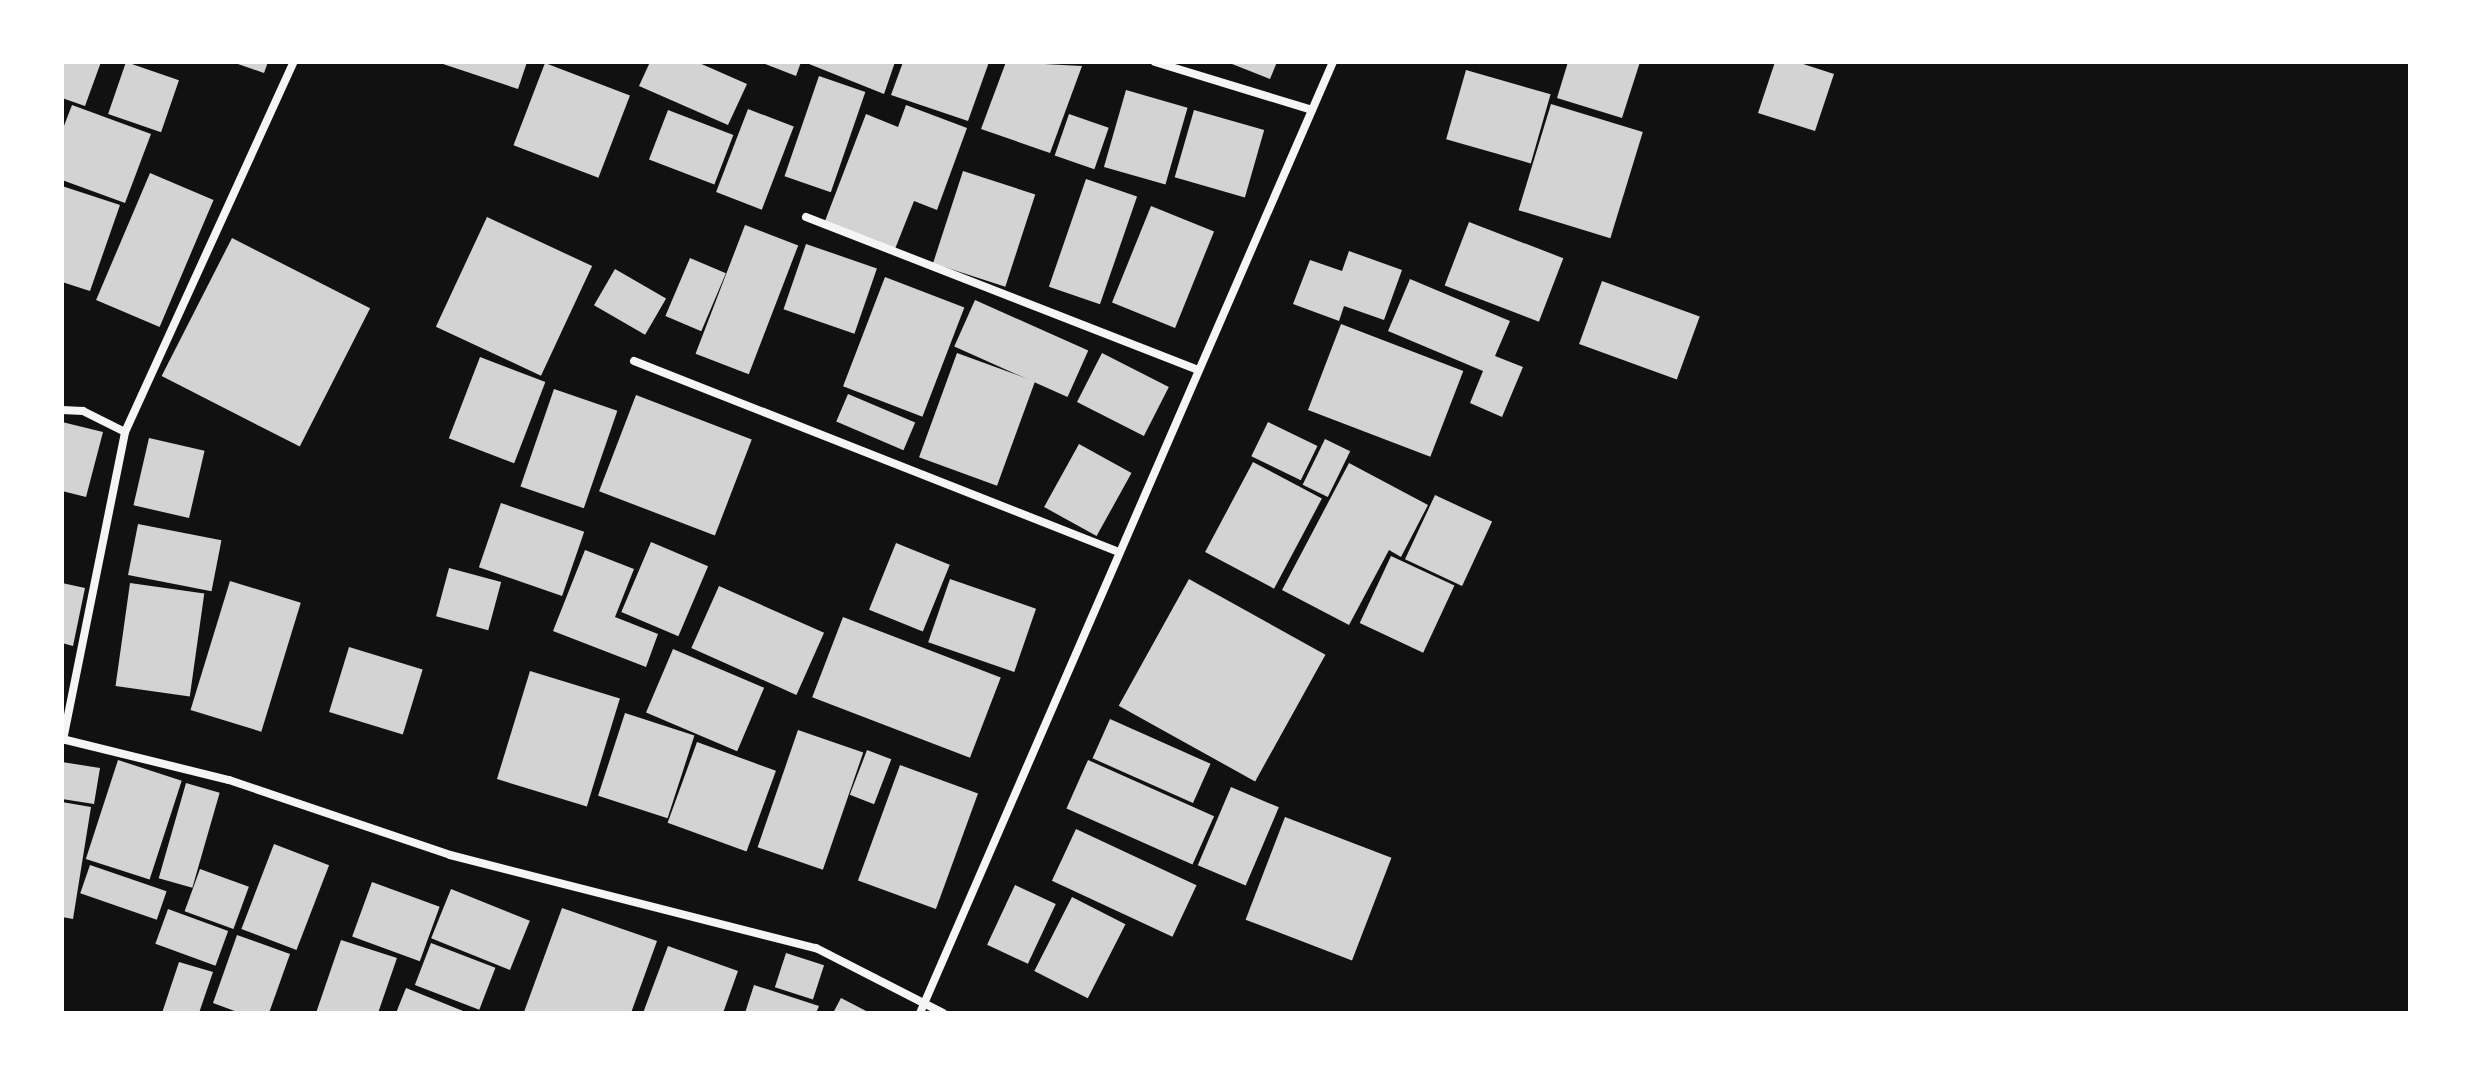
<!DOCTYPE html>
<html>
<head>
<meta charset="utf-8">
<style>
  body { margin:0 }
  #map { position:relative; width:2472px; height:1075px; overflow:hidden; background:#111; font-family:"Noto Sans",sans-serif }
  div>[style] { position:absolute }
  .building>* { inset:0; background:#d3d3d3; transform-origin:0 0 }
  .minor>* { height:8px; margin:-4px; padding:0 4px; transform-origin:4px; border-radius:4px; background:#f5f5f5 }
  span { translate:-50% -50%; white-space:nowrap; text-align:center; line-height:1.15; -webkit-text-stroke:6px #fff; paint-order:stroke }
  .frame { position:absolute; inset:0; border:64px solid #fff; pointer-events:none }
</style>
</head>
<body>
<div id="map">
  <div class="building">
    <div style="clip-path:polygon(62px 62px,101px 62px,85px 106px,62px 98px)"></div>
    <div style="left:126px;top:62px;width:56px;height:55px;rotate:19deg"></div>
    <div style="clip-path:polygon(232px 62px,268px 62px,264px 73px)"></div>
    <div style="clip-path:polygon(437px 62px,527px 62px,518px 89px)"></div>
    <div style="clip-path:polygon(650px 62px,697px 62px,747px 84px,728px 125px,639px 86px)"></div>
    <div style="clip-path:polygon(760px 62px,801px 62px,796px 76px)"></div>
    <div style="clip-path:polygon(804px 62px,895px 62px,884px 94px)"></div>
    <div style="clip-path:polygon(903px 62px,989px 62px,968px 121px,891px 95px)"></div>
    <div style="clip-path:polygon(1006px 62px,1082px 66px,1050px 153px,981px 129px)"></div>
    <div style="clip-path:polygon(1227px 62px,1277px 62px,1270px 79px)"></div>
    <div style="clip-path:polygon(1568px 62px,1640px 62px,1622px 118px,1557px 98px)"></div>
    <div style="clip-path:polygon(1775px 62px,1797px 62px,1834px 74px,1815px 131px,1758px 113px)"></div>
    <div style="left:545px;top:63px;width:91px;height:88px;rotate:21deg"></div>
    <div style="left:1466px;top:70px;width:88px;height:72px;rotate:16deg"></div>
    <div style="left:819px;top:76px;width:49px;height:106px;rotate:19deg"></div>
    <div style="left:1126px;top:90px;width:64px;height:80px;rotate:16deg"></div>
    <div style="left:1551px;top:104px;width:96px;height:111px;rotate:17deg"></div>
    <div style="clip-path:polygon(72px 105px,151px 134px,125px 203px,62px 180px,62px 131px)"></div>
    <div style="clip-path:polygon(906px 105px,967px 128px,937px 210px,914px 201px,895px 249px,825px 221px,866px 114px,898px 127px)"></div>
    <div style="left:748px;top:109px;width:49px;height:89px;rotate:21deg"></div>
    <div style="left:668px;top:110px;width:70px;height:53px;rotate:21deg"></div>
    <div style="left:1194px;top:110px;width:73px;height:70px;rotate:16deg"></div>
    <div style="left:1069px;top:114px;width:42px;height:44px;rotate:19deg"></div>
    <div style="left:963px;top:171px;width:76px;height:97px;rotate:18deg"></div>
    <div style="left:150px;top:173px;width:69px;height:138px;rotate:23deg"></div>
    <div style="left:1086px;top:179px;width:54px;height:114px;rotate:19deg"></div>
    <div style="clip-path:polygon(62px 186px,120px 205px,90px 291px,62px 282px)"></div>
    <div style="left:1151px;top:206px;width:68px;height:104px;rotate:22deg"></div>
    <div style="left:487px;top:217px;width:116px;height:121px;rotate:25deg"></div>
    <div style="left:1469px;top:222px;width:101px;height:68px;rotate:21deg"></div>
    <div style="left:745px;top:225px;width:57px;height:138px;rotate:21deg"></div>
    <div style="left:232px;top:238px;width:155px;height:155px;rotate:27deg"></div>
    <div style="left:806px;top:244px;width:75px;height:69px;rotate:19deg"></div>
    <div style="clip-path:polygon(1349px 251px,1402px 270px,1384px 320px,1344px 306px,1339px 321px,1293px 304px,1310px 260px,1342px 271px)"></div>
    <div style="left:690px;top:258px;width:39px;height:63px;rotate:23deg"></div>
    <div style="left:615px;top:269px;width:59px;height:42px;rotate:30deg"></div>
    <div style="left:885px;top:277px;width:85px;height:117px;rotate:21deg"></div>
    <div style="clip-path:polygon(1410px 279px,1510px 321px,1495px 356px,1523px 367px,1502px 417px,1470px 403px,1483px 371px,1388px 331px)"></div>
    <div style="left:1602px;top:281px;width:104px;height:67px;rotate:20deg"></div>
    <div style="left:975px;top:300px;width:124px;height:51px;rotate:24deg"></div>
    <div style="left:1341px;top:324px;width:131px;height:92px;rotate:21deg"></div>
    <div style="left:957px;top:353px;width:83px;height:111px;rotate:20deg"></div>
    <div style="left:1102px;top:353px;width:75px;height:55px;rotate:27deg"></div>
    <div style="left:480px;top:357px;width:70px;height:87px;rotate:21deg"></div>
    <div style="left:554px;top:389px;width:67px;height:103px;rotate:19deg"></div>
    <div style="left:848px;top:394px;width:73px;height:30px;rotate:23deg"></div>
    <div style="left:636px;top:395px;width:124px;height:103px;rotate:21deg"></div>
    <div style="clip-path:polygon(62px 422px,103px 432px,86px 497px,62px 491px)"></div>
    <div style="left:1268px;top:422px;width:55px;height:38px;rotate:26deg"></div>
    <div style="left:149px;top:438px;width:57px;height:69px;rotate:13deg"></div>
    <div style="left:1325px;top:439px;width:28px;height:51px;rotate:26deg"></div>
    <div style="left:1079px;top:444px;width:60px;height:72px;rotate:29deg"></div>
    <div style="left:1253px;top:462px;width:78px;height:102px;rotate:28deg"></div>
    <div style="clip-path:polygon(1349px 463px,1428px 505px,1401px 557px,1389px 550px,1349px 625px,1282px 590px)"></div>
    <div style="left:1435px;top:495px;width:63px;height:71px;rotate:25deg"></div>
    <div style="left:501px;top:503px;width:88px;height:68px;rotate:19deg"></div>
    <div style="left:138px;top:524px;width:85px;height:52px;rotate:11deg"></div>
    <div style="left:651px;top:542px;width:62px;height:76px;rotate:23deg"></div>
    <div style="left:896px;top:543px;width:58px;height:72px;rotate:22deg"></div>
    <div style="clip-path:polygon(585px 550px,634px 569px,615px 617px,658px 634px,646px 667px,553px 631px)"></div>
    <div style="left:1391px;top:556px;width:70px;height:74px;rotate:25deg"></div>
    <div style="left:449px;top:568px;width:54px;height:50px;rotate:15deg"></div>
    <div style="left:950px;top:579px;width:91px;height:67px;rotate:19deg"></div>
    <div style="left:1189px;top:579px;width:156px;height:145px;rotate:29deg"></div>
    <div style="left:230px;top:581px;width:74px;height:135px;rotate:17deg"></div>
    <div style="clip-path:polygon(62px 583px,85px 588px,73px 646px,62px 643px)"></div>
    <div style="left:130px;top:583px;width:75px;height:104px;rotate:8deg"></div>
    <div style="left:719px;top:586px;width:115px;height:68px;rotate:24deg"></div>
    <div style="left:843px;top:617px;width:169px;height:86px;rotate:21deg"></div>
    <div style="left:349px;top:647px;width:77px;height:68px;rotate:17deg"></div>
    <div style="left:673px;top:649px;width:99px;height:69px;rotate:23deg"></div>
    <div style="left:530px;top:671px;width:94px;height:113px;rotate:17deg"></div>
    <div style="left:625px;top:713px;width:73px;height:87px;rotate:18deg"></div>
    <div style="left:1110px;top:719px;width:110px;height:43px;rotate:24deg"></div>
    <div style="left:798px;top:730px;width:69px;height:124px;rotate:19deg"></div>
    <div style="left:697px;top:742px;width:84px;height:86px;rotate:20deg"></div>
    <div style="left:867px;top:750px;width:26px;height:48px;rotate:21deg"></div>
    <div style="left:118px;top:760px;width:67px;height:104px;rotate:18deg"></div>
    <div style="left:1088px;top:760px;width:138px;height:53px;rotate:24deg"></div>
    <div style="clip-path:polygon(62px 762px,100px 768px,94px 804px,62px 799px)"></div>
    <div style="left:900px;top:765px;width:83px;height:123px;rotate:20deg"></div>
    <div style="left:186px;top:783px;width:35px;height:99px;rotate:16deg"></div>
    <div style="left:1231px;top:787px;width:52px;height:85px;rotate:23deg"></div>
    <div style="clip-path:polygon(62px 802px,91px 807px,73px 919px,62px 917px)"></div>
    <div style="left:1285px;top:817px;width:114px;height:110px;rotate:21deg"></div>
    <div style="left:1076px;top:829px;width:133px;height:57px;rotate:25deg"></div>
    <div style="left:274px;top:844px;width:59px;height:91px;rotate:21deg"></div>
    <div style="left:90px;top:865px;width:81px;height:30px;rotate:19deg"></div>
    <div style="left:200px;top:869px;width:52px;height:45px;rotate:20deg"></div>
    <div style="left:372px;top:882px;width:72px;height:58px;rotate:20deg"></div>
    <div style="left:1015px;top:885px;width:45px;height:66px;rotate:25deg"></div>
    <div style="left:451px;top:889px;width:85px;height:53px;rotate:22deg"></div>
    <div style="left:1072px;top:897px;width:60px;height:83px;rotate:27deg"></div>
    <div style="clip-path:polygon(562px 908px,657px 941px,631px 1013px,524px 1012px)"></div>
    <div style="left:168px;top:909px;width:64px;height:37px;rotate:20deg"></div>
    <div style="clip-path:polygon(237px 935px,290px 954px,269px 1013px,240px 1013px,213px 1003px)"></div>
    <div style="clip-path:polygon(341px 940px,397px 958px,378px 1013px,316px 1013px)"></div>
    <div style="left:431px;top:943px;width:69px;height:45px;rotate:21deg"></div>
    <div style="clip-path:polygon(668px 946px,738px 971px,723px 1013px,643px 1013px)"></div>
    <div style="left:786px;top:953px;width:40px;height:36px;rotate:18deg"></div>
    <div style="clip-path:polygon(179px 962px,213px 972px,199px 1013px,162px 1013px)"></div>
    <div style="clip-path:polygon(754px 985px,819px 1006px,816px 1013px,745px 1013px)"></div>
    <div style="clip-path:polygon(406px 988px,468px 1013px,396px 1013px)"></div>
    <div style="clip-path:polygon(841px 998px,870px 1013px,833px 1013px)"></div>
  </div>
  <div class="minor">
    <div style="left:1155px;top:62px;width:164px;rotate:17deg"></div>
    <div style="left:806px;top:217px;width:421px;rotate:21.3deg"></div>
    <div style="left:634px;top:361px;width:521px;rotate:21.5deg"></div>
    <div style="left:62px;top:410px;width:21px;rotate:3deg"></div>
    <div style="left:83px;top:411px;width:47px;rotate:26.6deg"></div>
    <div style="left:62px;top:739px;width:172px;rotate:13.8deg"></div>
    <div style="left:229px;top:780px;width:233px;rotate:18.7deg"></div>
    <div style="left:450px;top:855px;width:378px;rotate:14.3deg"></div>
    <div style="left:816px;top:948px;width:143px;rotate:27.1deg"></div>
    <div style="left:63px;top:740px;width:314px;rotate:-78.6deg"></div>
    <div style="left:125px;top:432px;width:407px;rotate:-65.5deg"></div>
    <div style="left:920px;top:1013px;width:1037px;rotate:-66.53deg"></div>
  </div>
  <div class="frame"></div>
</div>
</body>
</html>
